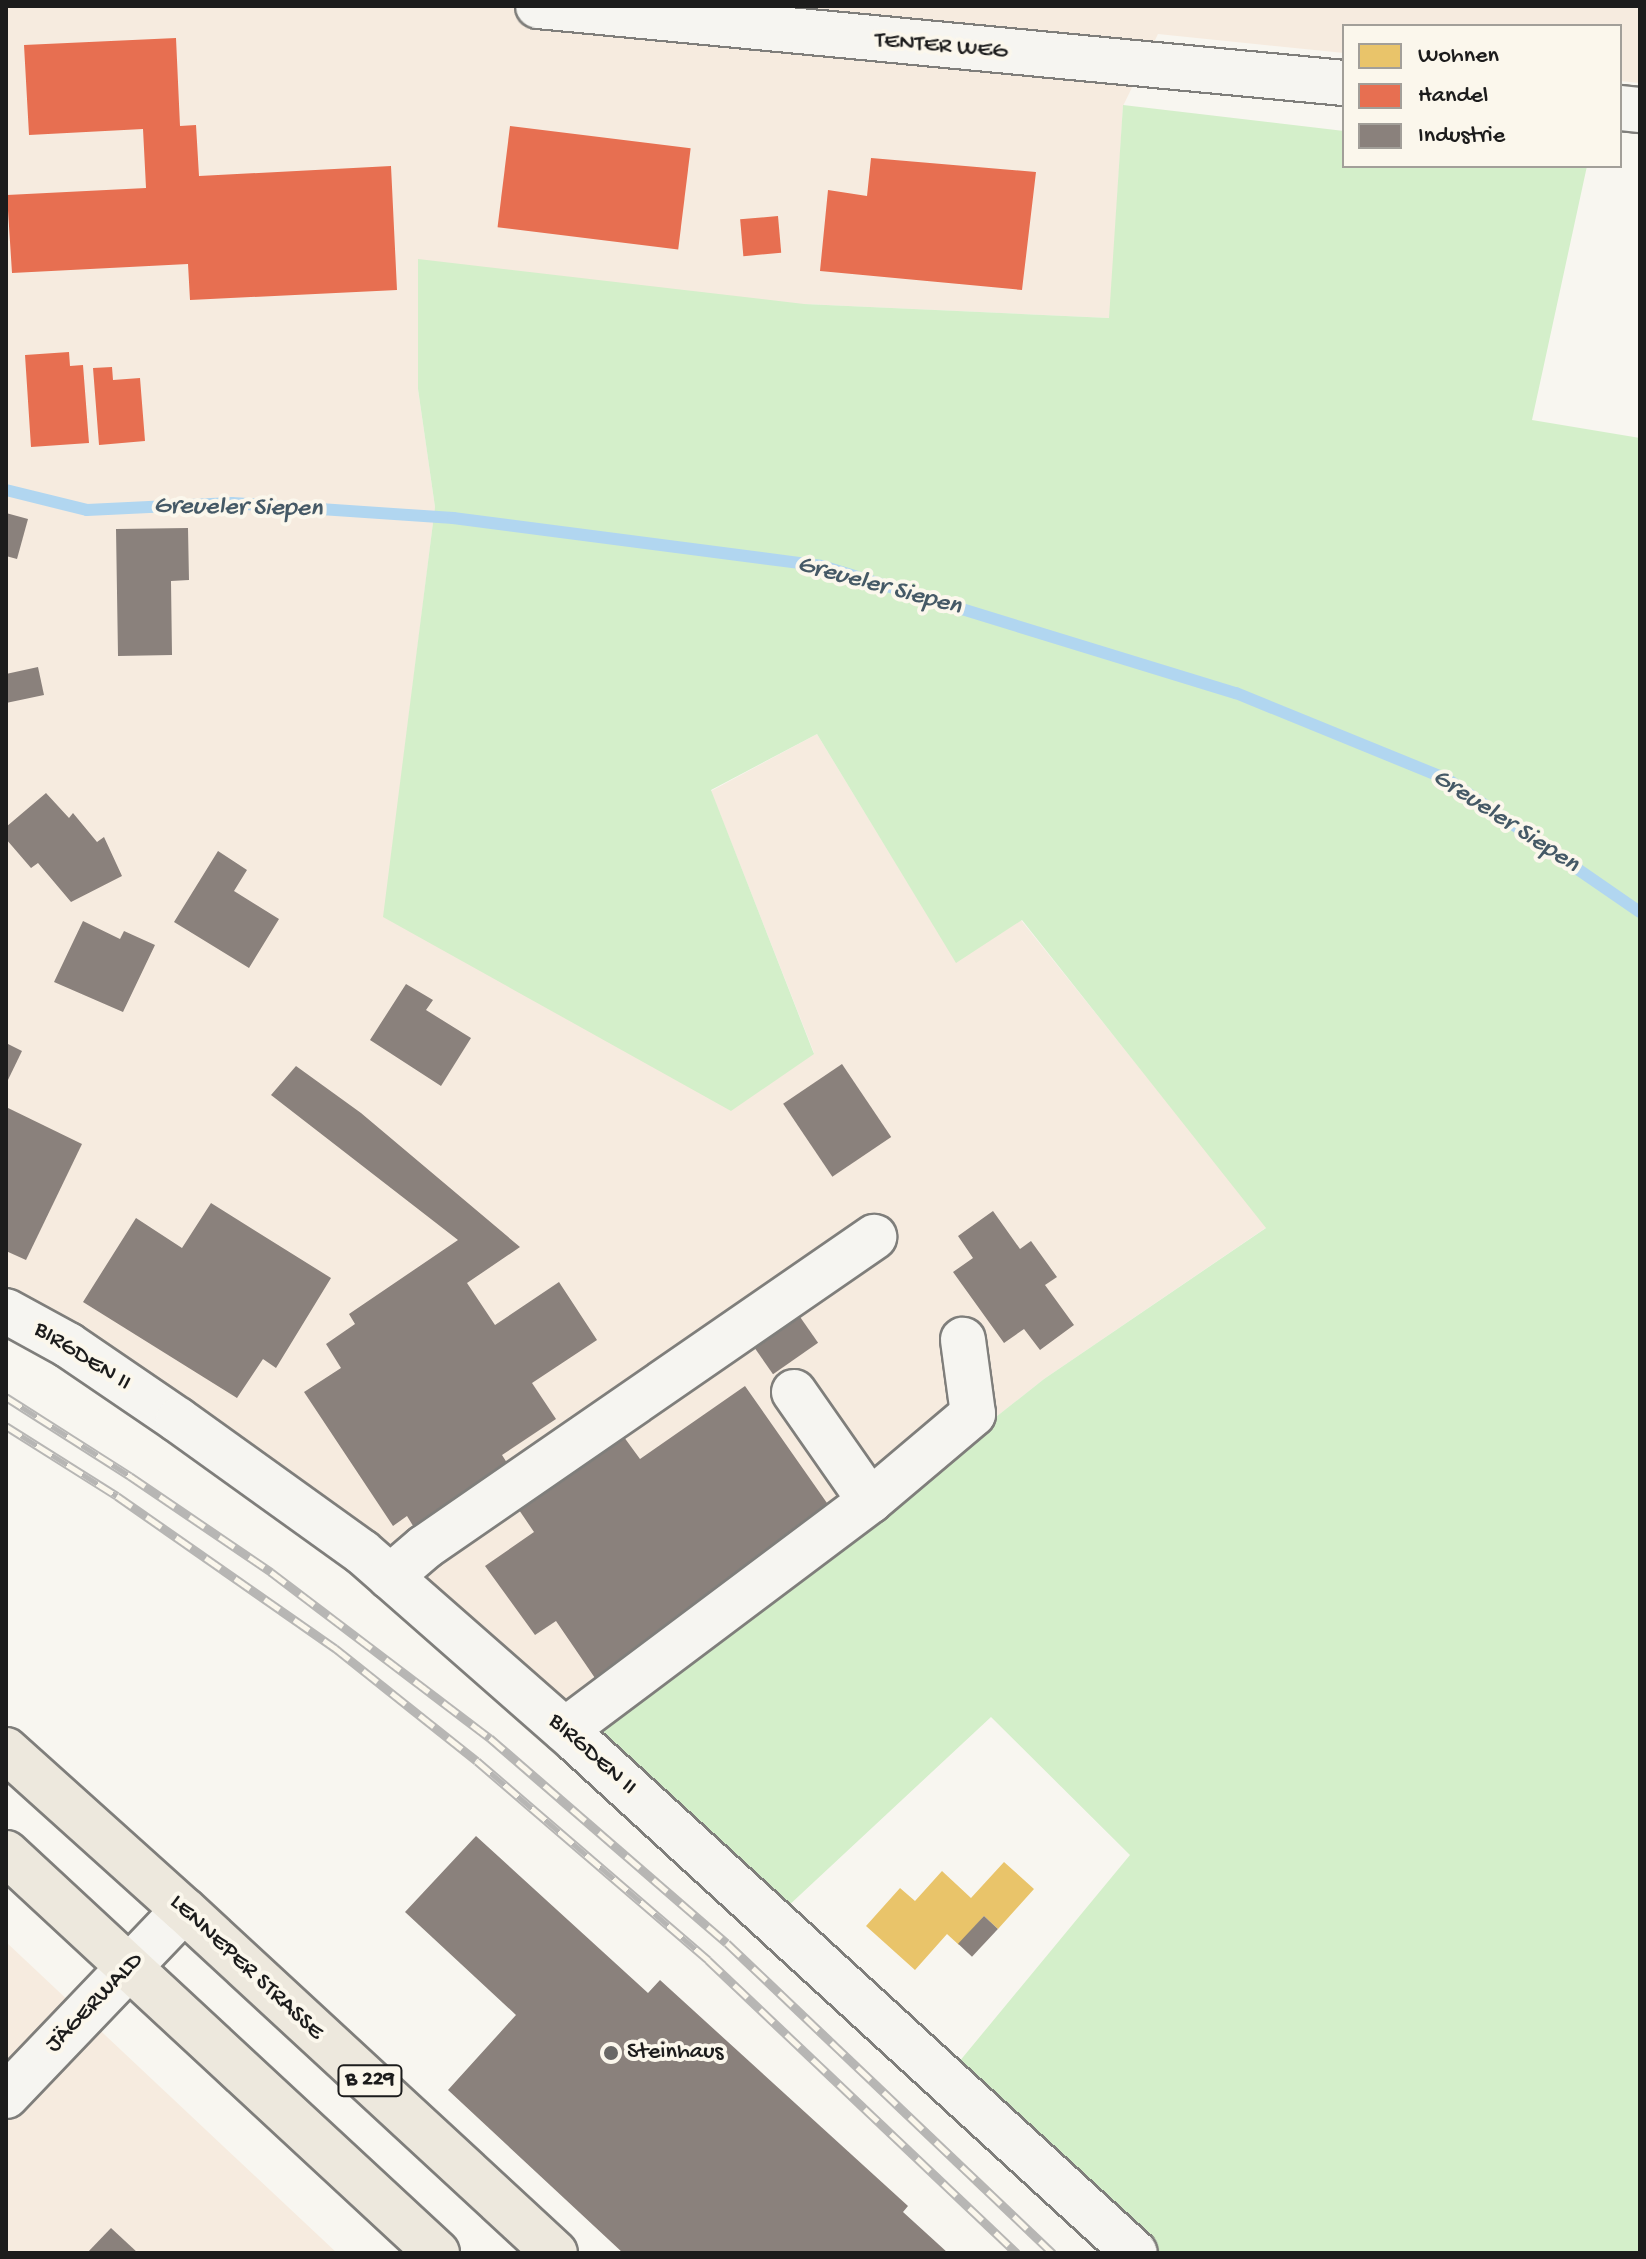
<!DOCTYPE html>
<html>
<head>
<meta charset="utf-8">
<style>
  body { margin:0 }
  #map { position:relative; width:1646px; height:2259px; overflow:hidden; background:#f8f6f0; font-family:"Gochi Hand",sans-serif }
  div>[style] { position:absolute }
  .built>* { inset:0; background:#f6ebdf }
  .green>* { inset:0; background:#d4efca }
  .homes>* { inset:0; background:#e9c46a }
  .shops>* { inset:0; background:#e76f51; transform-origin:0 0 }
  .industry>* { inset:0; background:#8a817c; transform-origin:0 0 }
  .stream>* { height:12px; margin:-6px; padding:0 6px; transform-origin:6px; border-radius:6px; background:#b1d6f0 }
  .roads { filter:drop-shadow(2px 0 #7f7e7b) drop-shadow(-2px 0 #7f7e7b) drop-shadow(0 2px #7f7e7b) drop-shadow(0 -2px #7f7e7b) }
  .minor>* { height:44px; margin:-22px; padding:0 22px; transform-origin:22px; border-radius:22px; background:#f6f5f1 }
  .major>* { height:44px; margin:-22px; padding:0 22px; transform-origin:22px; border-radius:22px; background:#ede8dd }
  .rail>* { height:9px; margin-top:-4.5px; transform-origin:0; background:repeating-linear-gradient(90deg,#fbf7ec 0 18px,#b7b6b4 0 36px); box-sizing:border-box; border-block:2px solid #b7b6b4 }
  .dots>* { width:22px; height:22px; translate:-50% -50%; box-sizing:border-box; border:4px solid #fbf7ec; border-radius:50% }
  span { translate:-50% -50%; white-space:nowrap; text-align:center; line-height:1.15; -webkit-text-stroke:8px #fbf7ec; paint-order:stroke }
  .shield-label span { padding:2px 6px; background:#fbf7ec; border:2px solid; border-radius:6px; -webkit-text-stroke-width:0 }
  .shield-label { font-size:22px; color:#1c1c1c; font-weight:700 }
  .street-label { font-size:24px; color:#1c1c1c }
  .poi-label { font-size:24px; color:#1c1c1c }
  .left { translate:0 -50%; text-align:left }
  .water-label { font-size:26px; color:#455966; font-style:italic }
  .frame { position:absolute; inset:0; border:8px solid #1c1c1c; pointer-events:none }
  .legend { position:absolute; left:1342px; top:24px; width:280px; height:144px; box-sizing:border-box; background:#fbf7ec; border:2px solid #a29f99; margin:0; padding:10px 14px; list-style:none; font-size:24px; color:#1c1c1c }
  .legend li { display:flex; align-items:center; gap:16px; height:40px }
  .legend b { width:40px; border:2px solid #a29f99 }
</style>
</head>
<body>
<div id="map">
  <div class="built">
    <div style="clip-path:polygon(6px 6px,1640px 6px,1640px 83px,1620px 81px,1620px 26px,1344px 26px,1344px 53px,1158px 34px,1123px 106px,1110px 318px,804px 304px,418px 389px,435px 507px,384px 917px,814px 1053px,711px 791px,817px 734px,956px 962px,1021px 920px,1267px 1227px,1044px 1379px,596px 1733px,6px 1294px)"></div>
    <div style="clip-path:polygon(6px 1942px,337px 2253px,6px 2253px)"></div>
  </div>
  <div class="green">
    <div style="clip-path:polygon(1123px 105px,1344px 131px,1344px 166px,1587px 166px,1532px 420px,1640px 438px,1640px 2253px,1150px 2253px,954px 2068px,1130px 1855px,991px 1717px,786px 1908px,596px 1733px,1044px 1379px,1266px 1228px,1022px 920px,956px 963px,817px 734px,711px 790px,814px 1054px,731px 1111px,383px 917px,435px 507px,418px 389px,418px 259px,804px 304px,1109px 318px)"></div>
  </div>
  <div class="homes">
    <div style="clip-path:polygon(1004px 1862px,1034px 1889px,998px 1929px,984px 1916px,959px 1945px,947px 1934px,915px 1970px,866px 1926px,900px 1888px,915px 1901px,942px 1871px,971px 1898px)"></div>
  </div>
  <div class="shops">
    <div style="clip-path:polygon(176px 38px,180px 126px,196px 125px,199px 176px,391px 166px,397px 290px,190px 300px,188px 264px,12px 273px,7px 195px,146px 188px,143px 129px,29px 135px,24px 45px)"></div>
    <div style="left:510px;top:126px;width:182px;height:102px;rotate:7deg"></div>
    <div style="clip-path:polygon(871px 158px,1036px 172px,1022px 290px,820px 271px,828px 190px,867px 196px)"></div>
    <div style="left:778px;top:216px;width:37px;height:38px;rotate:85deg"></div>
    <div style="clip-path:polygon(69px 352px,70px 366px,83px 365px,89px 443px,31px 447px,25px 355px)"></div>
    <div style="clip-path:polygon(112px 367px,113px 380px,140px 378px,145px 441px,99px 445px,93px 368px)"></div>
  </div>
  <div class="industry">
    <div style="clip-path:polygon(6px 513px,28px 519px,17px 559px,6px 556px)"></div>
    <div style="clip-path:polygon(188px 528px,189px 580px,171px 581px,172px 655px,118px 656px,116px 529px)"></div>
    <div style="clip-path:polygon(38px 667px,44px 695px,6px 703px,6px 674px)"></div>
    <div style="clip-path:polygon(46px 793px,69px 818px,73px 813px,97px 842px,104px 837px,122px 876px,71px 902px,38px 863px,31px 868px,6px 839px,6px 827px)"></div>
    <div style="clip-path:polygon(218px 851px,247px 870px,234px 891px,279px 919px,249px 968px,174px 922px)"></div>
    <div style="clip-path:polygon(83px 921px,120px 939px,124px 931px,155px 945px,123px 1012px,54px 982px)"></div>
    <div style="clip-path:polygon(406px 984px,433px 1000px,426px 1010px,471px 1038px,441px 1086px,370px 1040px)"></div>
    <div style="clip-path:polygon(6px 1043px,22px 1051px,6px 1084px)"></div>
    <div style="left:842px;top:1064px;width:88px;height:71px;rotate:56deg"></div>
    <div style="clip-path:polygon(296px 1066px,361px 1113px,520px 1247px,467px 1283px,495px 1325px,559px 1282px,597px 1340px,532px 1383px,556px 1419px,502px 1455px,509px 1466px,415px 1529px,407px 1516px,393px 1526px,304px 1392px,341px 1368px,326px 1344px,355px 1324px,349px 1314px,458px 1240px,271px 1095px)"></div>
    <div style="clip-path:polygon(6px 1107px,82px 1144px,26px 1260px,6px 1251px)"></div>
    <div style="clip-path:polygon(211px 1203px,331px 1278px,276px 1368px,263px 1359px,237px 1398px,83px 1302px,136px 1218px,182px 1248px)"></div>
    <div style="clip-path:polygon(993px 1211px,1020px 1249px,1031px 1241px,1057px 1277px,1045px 1285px,1074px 1325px,1040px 1350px,1024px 1329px,1004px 1343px,953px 1272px,973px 1258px,958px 1236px)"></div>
    <div style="left:798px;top:1314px;width:35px;height:55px;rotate:55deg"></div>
    <div style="clip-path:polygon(745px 1386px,834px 1513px,597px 1681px,556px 1621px,535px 1635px,485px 1566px,534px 1532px,517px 1507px,621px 1433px,640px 1459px)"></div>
    <div style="clip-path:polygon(476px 1836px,648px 1993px,660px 1980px,908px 2206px,903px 2212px,948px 2253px,623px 2253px,448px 2090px,516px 2015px,405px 1912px)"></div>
    <div style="left:984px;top:1916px;width:19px;height:38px;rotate:43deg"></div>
    <div style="clip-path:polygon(111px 2228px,138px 2253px,87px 2253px)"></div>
  </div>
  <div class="stream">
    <div style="left:6px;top:490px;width:83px;rotate:13.9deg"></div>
    <div style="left:87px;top:510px;width:145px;rotate:-2.8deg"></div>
    <div style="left:232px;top:503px;width:222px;rotate:3.9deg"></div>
    <div style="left:453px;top:518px;width:372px;rotate:7.4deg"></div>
    <div style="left:822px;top:566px;width:433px;rotate:17.1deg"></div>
    <div style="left:1236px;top:693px;width:228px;rotate:22.2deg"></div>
    <div style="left:1447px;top:779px;width:234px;rotate:34.6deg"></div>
  </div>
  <div class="roads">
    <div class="minor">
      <div style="left:538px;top:6px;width:810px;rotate:5.46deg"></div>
      <div style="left:1620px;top:108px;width:20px;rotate:6deg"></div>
      <div style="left:6px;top:1311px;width:71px;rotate:28.7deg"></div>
      <div style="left:68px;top:1345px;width:133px;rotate:34.3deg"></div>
      <div style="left:178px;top:1420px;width:226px;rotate:35.7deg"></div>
      <div style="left:362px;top:1552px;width:286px;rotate:41.3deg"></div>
      <div style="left:577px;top:1741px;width:757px;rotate:42.54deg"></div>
      <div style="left:794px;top:1392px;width:133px;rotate:55.1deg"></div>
      <div style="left:390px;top:1577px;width:46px;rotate:-40.6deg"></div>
      <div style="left:425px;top:1547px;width:546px;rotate:-34.62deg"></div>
      <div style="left:565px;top:1730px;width:381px;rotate:-36.9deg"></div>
      <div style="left:870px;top:1501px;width:135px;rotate:-40.2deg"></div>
      <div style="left:973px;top:1414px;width:75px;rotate:-97.7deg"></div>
      <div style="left:6px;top:2096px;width:257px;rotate:-46.3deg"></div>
    </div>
    <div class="major">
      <div style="left:6px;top:1750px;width:239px;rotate:42deg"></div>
      <div style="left:184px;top:1910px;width:505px;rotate:42.75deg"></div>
      <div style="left:6px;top:1853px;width:588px;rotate:42.86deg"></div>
    </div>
  </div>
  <div class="rail">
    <div style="left:6px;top:1397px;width:147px;rotate:32.5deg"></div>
    <div style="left:130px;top:1476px;width:171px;rotate:34.2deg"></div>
    <div style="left:271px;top:1572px;width:275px;rotate:37.2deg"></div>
    <div style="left:490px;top:1738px;width:313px;rotate:40.9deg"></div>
    <div style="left:727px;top:1943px;width:450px;rotate:43.6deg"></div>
    <div style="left:6px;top:1426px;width:131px;rotate:32.2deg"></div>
    <div style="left:117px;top:1496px;width:266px;rotate:34.9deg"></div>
    <div style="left:335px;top:1648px;width:181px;rotate:38.5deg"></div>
    <div style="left:477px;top:1761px;width:305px;rotate:40.7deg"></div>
    <div style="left:708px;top:1960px;width:426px;rotate:43.5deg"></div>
  </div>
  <div class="dots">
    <div style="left:611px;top:2053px;background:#696866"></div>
  </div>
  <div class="shield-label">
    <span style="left:370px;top:2081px">B 229</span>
  </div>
  <div class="street-label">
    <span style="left:941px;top:47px;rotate:5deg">TENTER WEG</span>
    <span style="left:82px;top:1357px;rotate:32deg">BIRGDEN II</span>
    <span style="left:592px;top:1755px;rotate:42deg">BIRGDEN II</span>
    <span style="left:246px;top:1968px;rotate:43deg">LENNEPER STRASSE</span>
    <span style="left:95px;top:2003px;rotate:-46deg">JÄGERWALD</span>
  </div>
  <div class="poi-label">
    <span class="left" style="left:627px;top:2053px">Steinhaus</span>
  </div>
  <div class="water-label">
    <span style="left:238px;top:509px;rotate:1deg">Greueler Siepen</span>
    <span style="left:879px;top:587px;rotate:15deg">Greueler Siepen</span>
    <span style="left:1505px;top:822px;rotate:33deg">Greueler Siepen</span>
  </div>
  <div class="frame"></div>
  <ul class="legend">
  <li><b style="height:22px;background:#e9c46a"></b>Wohnen</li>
  <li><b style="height:22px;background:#e76f51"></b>Handel</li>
  <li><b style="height:22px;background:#8a817c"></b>Industrie</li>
  </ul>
</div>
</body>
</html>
